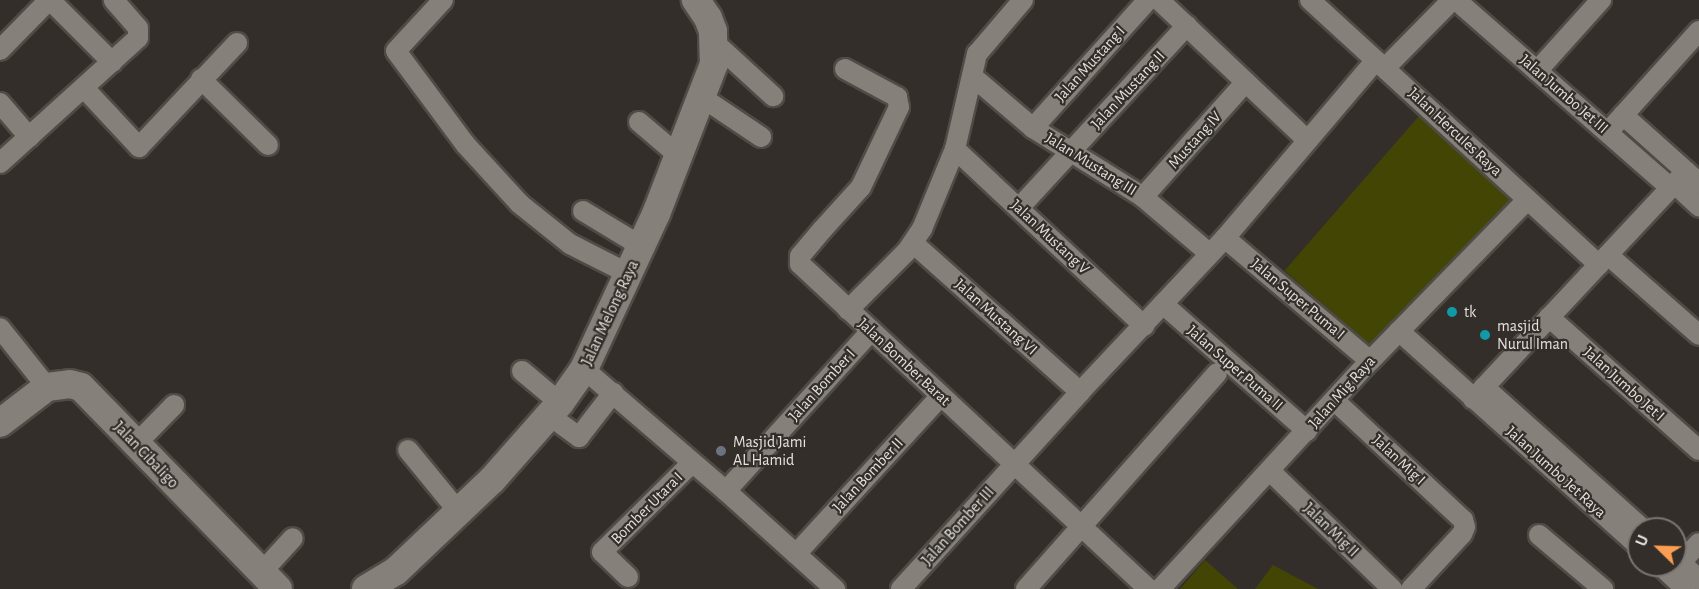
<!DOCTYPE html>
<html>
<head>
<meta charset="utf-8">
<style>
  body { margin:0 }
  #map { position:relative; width:1699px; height:589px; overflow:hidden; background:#332e29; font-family:"Alegreya Sans",sans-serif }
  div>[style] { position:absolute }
  .green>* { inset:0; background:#434505; transform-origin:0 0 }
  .roads { filter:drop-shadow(2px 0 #4f4b46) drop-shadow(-2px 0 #4f4b46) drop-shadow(0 2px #4f4b46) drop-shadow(0 -2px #4f4b46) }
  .street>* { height:20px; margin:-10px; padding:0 10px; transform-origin:10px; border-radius:10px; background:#858079 }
  .secondary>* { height:28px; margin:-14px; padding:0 14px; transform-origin:14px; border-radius:14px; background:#858079 }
  .dots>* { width:16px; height:16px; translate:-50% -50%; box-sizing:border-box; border:3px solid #332e29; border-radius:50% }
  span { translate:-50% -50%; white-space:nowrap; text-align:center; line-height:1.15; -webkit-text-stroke:4.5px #332e29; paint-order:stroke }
  .street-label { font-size:16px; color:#e4e1de }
  .poi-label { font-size:16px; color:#e4e1de }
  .left { translate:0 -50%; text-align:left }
  .north { position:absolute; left:1627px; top:517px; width:60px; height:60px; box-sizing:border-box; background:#332e29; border:2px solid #7a7671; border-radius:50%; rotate:293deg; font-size:16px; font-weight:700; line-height:24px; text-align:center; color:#e4e1de }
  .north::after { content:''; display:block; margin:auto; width:21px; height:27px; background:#fc9e52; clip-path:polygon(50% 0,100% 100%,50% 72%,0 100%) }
</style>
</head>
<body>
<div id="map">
  <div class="green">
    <div style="left:1419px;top:116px;width:124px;height:205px;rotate:41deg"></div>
    <div style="clip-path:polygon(1205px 560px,1238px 589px,1180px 589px)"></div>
    <div style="clip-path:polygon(1273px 565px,1318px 589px,1255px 589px)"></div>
  </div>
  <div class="roads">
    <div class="street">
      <div style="left:50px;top:0;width:88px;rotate:45deg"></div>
      <div style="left:443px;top:0;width:69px;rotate:132.7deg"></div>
      <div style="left:396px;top:51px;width:116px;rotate:53.4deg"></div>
      <div style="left:465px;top:144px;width:81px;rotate:47.5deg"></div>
      <div style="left:520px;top:204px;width:64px;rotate:38.7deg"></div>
      <div style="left:570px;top:244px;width:66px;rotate:27deg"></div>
      <div style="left:1159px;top:0;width:204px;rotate:43.4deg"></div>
      <div style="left:1310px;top:0;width:392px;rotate:42.5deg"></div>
      <div style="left:1456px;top:0;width:286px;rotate:41.2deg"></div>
      <div style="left:715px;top:43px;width:79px;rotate:42.4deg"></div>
      <div style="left:0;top:50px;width:70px;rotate:-45.6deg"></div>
      <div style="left:1385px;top:68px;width:95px;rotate:-45.4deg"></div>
      <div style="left:845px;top:69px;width:59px;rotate:28.3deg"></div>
      <div style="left:897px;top:97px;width:10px;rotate:79deg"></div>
      <div style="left:899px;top:107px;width:89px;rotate:115.4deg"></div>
      <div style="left:861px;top:187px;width:58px;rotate:132.2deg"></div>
      <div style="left:822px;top:230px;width:34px;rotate:130deg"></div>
      <div style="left:800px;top:256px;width:8px;rotate:90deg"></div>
      <div style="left:800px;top:264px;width:477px;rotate:43deg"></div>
      <div style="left:1537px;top:71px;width:96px;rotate:-48deg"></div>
      <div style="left:972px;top:76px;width:80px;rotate:40.4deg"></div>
      <div style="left:1033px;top:128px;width:130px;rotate:32.1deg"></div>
      <div style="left:1143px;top:197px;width:87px;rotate:40.3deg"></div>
      <div style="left:201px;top:79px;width:94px;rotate:44.6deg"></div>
      <div style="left:84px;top:88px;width:81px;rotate:47deg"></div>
      <div style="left:139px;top:147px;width:143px;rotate:-46.7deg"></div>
      <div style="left:703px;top:98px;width:70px;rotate:33.9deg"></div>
      <div style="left:0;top:103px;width:45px;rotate:49.5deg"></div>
      <div style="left:1623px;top:115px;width:102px;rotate:41.8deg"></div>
      <div style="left:639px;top:122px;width:52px;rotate:40.4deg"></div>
      <div style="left:1033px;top:128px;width:172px;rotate:-48.1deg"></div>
      <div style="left:1608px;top:132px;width:136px;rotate:-48deg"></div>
      <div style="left:955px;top:149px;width:259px;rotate:43.1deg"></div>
      <div style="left:0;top:163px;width:186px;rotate:-42.2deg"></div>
      <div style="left:138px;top:38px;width:10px;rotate:-90deg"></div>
      <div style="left:138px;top:28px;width:37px;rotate:-131deg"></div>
      <div style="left:1675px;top:184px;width:33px;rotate:43deg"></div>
      <div style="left:1143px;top:197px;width:154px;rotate:-48.2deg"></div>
      <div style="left:1019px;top:208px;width:248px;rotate:-47.4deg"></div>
      <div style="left:583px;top:211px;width:68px;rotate:31.1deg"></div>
      <div style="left:1225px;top:238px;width:190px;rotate:40.3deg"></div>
      <div style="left:913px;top:243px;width:224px;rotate:41.7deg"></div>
      <div style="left:1608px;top:255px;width:121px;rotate:41.3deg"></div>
      <div style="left:1163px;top:304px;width:192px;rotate:41.4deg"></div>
      <div style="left:848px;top:310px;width:83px;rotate:-45deg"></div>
      <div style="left:907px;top:251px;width:27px;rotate:-56deg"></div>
      <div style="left:922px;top:229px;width:87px;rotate:-67.6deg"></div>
      <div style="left:955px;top:149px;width:98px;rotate:-77deg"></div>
      <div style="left:977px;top:54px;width:71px;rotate:-49.6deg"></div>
      <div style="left:1549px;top:317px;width:200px;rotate:41.6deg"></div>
      <div style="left:0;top:328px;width:75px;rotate:51.5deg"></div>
      <div style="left:1399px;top:331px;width:322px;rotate:41.9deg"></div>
      <div style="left:584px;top:369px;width:187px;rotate:40.7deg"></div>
      <div style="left:726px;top:491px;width:147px;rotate:42deg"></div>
      <div style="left:522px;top:371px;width:50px;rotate:40.1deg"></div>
      <div style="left:1484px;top:387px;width:213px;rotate:41.8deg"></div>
      <div style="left:1473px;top:399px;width:312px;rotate:-46.9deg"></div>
      <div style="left:1335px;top:401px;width:175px;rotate:42.9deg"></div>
      <div style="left:1463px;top:520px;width:7px;rotate:74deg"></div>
      <div style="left:1465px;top:527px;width:8px;rotate:113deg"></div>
      <div style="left:1462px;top:534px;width:75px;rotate:132.8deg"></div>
      <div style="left:550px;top:416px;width:36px;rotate:36deg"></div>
      <div style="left:579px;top:437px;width:56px;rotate:-52.3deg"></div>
      <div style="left:135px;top:445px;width:56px;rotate:-45.7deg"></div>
      <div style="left:408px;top:450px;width:80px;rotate:50.6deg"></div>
      <div style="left:1270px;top:471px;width:170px;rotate:44deg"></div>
      <div style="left:726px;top:491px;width:215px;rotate:-47.8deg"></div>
      <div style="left:1539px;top:535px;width:84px;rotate:40.2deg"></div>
      <div style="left:796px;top:554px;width:213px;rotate:-47.5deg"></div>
      <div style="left:1675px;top:557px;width:33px;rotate:43deg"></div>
      <div style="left:1660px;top:565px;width:35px;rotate:43deg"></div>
      <div style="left:261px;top:573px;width:47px;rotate:-47.6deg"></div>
      <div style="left:1670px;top:574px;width:42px;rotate:-46.9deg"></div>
      <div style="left:628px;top:577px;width:36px;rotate:-136deg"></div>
      <div style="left:602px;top:552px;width:127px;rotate:-44.7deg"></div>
      <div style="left:901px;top:589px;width:266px;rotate:-47.7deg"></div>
      <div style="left:1080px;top:392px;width:212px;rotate:-46.7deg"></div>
      <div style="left:1225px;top:238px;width:233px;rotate:-49.7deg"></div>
      <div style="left:1026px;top:589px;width:288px;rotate:-48.5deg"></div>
      <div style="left:1160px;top:589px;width:310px;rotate:-47.4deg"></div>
      <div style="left:1370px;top:361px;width:225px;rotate:-45.7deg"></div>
    </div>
    <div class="secondary">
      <div style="left:0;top:423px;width:59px;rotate:-37.5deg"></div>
      <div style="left:47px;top:387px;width:23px;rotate:-7deg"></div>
      <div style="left:70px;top:384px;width:11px;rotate:15deg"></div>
      <div style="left:81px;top:387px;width:282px;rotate:45.7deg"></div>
      <div style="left:366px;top:589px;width:35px;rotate:-31deg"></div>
      <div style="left:396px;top:571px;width:132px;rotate:-43.5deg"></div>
      <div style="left:492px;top:480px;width:103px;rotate:-48.6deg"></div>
      <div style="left:560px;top:403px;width:42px;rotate:-54.8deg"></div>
      <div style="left:584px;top:369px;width:171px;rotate:-65.1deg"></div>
      <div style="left:656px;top:214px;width:161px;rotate:-68.9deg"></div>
      <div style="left:714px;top:64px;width:33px;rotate:-92deg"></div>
      <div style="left:713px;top:31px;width:14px;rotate:-111deg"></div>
      <div style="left:708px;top:18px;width:22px;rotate:-124deg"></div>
    </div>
  </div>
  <div class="dots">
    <div style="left:1452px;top:312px;background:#0f9aa8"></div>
    <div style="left:1485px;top:335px;background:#0f9aa8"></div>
    <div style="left:721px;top:451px;background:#6b7280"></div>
  </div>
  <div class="street-label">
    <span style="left:1090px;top:64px;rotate:-48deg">Jalan Mustang I</span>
    <span style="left:1128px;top:90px;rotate:-47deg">Jalan Mustang II</span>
    <span style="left:1564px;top:94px;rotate:41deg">Jalan Jumbo Jet III</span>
    <span style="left:1455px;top:132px;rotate:43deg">Jalan Hercules Raya</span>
    <span style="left:1195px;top:140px;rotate:-48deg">Mustang IV</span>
    <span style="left:1091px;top:164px;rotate:32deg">Jalan Mustang III</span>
    <span style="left:1050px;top:237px;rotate:43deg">Jalan Mustang V</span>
    <span style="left:1298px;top:299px;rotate:40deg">Jalan Super Puma I</span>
    <span style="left:610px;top:313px;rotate:-65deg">Jalan Melong Raya</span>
    <span style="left:996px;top:317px;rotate:42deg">Jalan Mustang VI</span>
    <span style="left:904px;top:362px;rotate:43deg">Jalan Bomber Barat</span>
    <span style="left:1235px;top:368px;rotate:41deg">Jalan Super Puma II</span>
    <span style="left:1624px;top:384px;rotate:42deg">Jalan Jumbo Jet I</span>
    <span style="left:822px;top:385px;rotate:-48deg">Jalan Bomber I</span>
    <span style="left:1342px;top:392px;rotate:-48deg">Jalan Mig Raya</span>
    <span style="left:146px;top:455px;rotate:46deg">Jalan Cibaligo</span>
    <span style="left:1399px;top:460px;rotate:43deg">Jalan Mig I</span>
    <span style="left:1556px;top:472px;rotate:42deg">Jalan Jumbo Jet Raya</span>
    <span style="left:868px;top:475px;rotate:-47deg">Jalan Bomber II</span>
    <span style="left:647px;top:508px;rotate:-45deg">Bomber Utara I</span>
    <span style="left:958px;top:526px;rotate:-48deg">Jalan Bomber III</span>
    <span style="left:1331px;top:530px;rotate:44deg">Jalan Mig II</span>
  </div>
  <div class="poi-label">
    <span class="left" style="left:1464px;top:312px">tk</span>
    <span class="left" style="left:1497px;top:335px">masjid<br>Nurul Iman</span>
    <span class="left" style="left:733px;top:451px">Masjid Jami<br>AL Hamid</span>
  </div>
  <div class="north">U</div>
</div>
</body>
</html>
